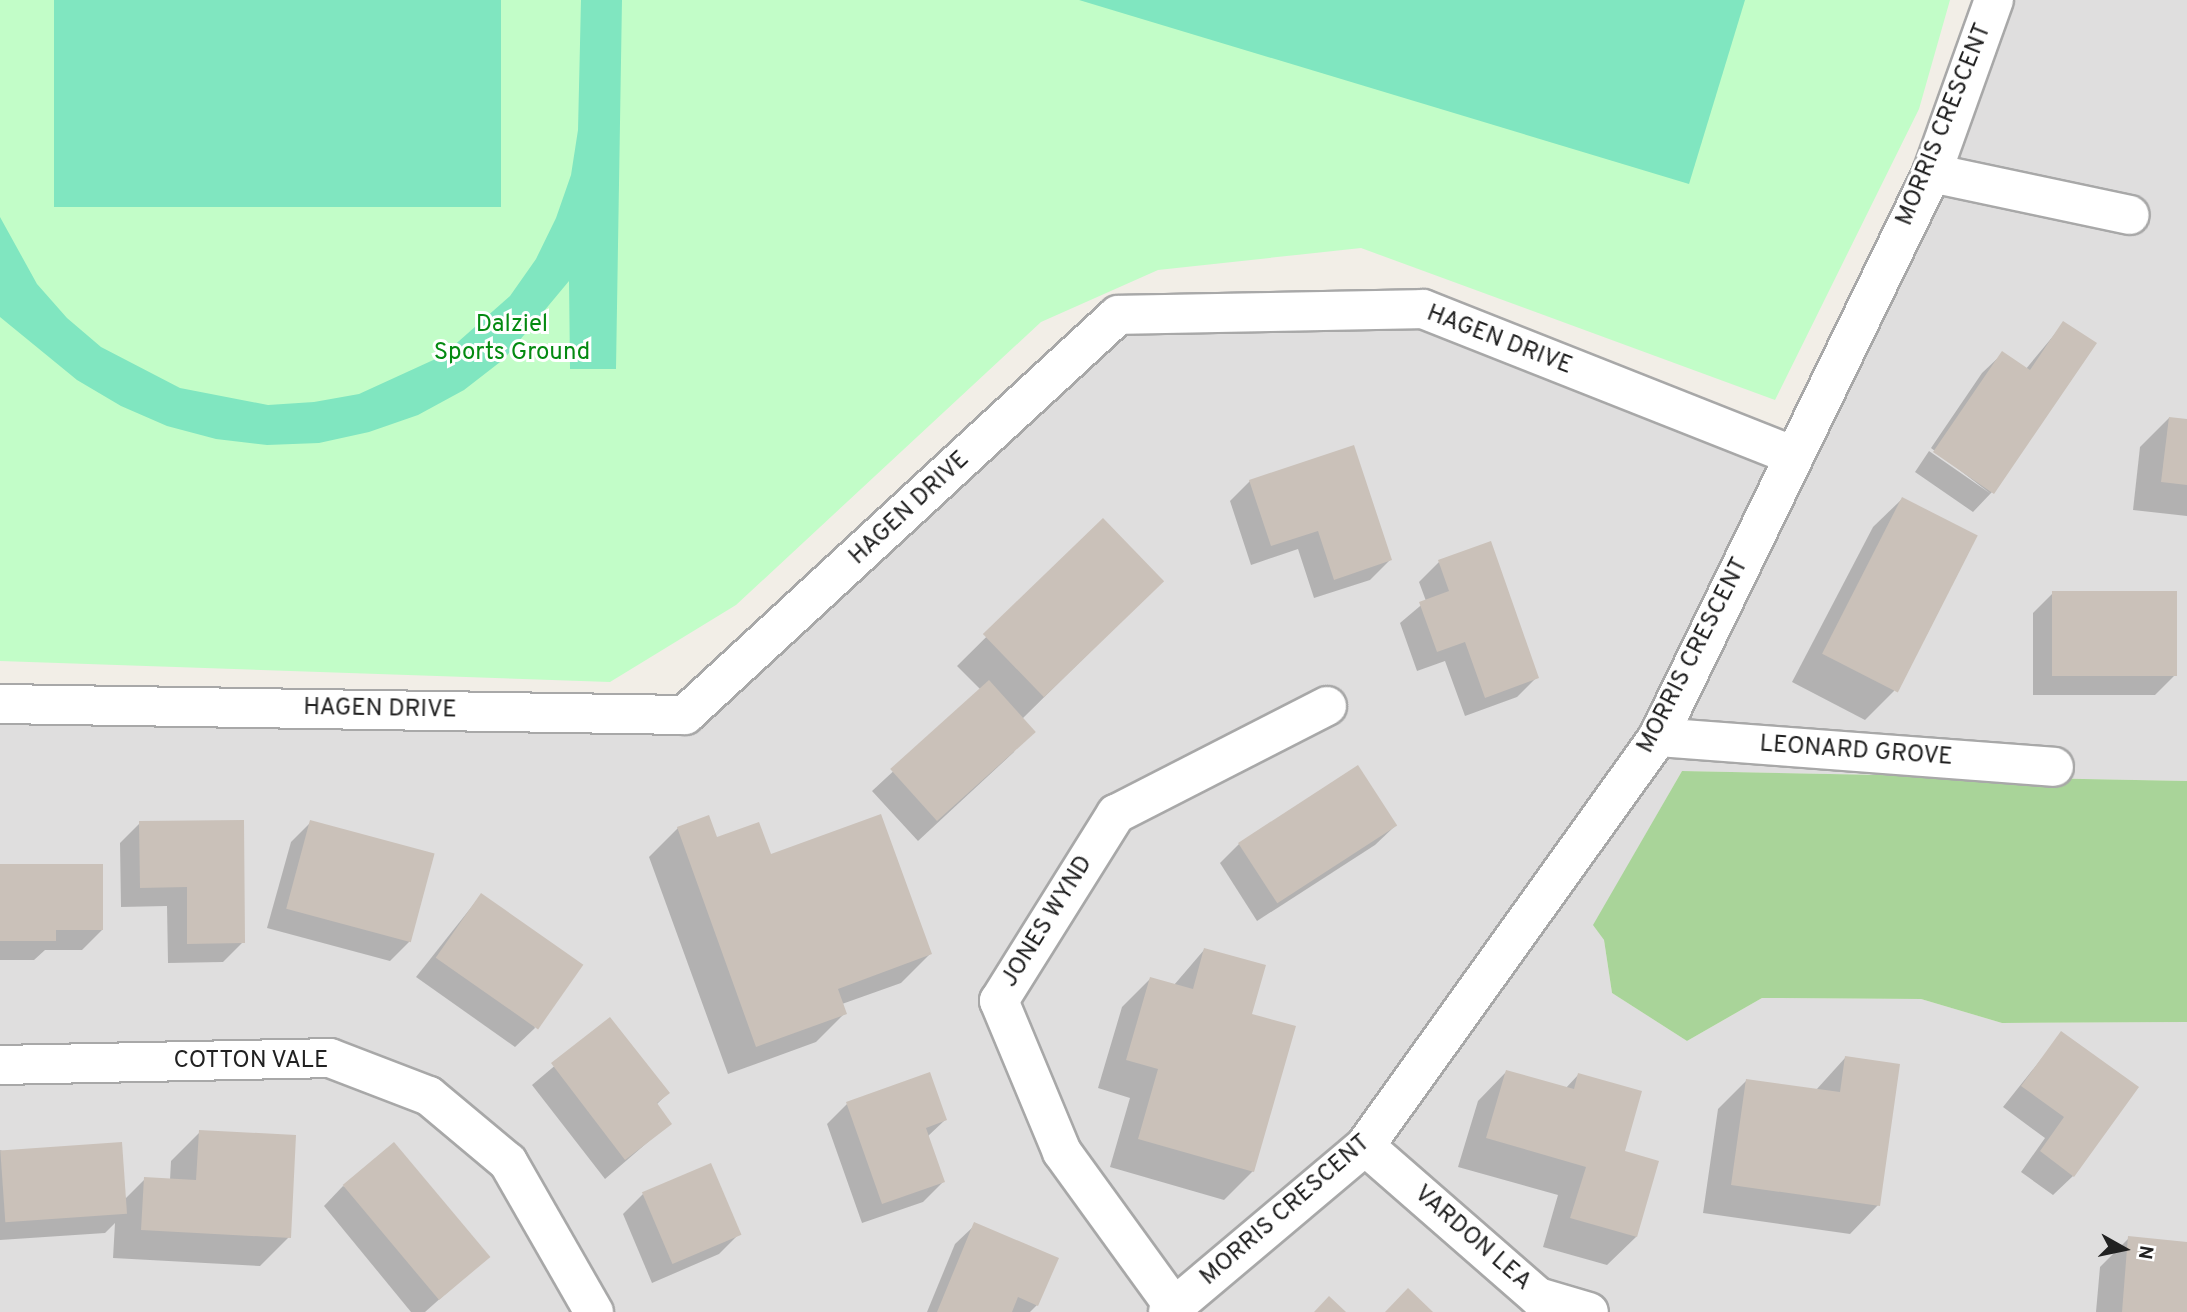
<!DOCTYPE html>
<html>
<head>
<meta charset="utf-8">
<style>
  body { margin:0 }
  #map { position:relative; width:2187px; height:1312px; overflow:hidden; background:#f2eee7; font-family:Overpass,sans-serif }
  div>[style] { position:absolute }
  .residential>* { inset:0; background:#dfdede }
  .forest>* { inset:0; background:#a9d499 }
  .park>* { inset:0; background:#c2fdc8 }
  .pitch>* { inset:0; background:#80e6c0; transform-origin:0 0 }
  .shadow>* { inset:0; background:#0003 }
  .building>* { inset:0; background:#cac1b9; transform-origin:0 0 }
  .roads { filter:drop-shadow(2px 0 #a8a8a8) drop-shadow(-2px 0 #a8a8a8) drop-shadow(0 2px #a8a8a8) drop-shadow(0 -2px #a8a8a8) }
  .street>* { height:38px; margin:-19px; padding:0 19px; transform-origin:19px; border-radius:19px; background:#fff }
  span { translate:-50% -50%; white-space:nowrap; text-align:center; line-height:1.15; -webkit-text-stroke:6px #fff; paint-order:stroke }
  .street-label { font-size:24px; color:#212121 }
  .park-label { font-size:24px; color:#048a11 }
  .north { position:absolute; left:2089px; top:1214px; width:70px; height:70px; -webkit-text-stroke:5px #fff; paint-order:stroke; rotate:99deg; font-size:19px; font-weight:700; line-height:28px; text-align:center; color:#212121 }
  .north::after { content:''; display:block; margin:auto; width:24px; height:32px; background:#212121; clip-path:polygon(50% 0,100% 100%,50% 72%,0 100%) }
</style>
</head>
<body>
<div id="map">
  <div class="residential">
    <div style="clip-path:polygon(1994px 0,2187px 0,2187px 781px,1682px 771px,1594px 925px,1604px 940px,1612px 993px,1687px 1041px,1762px 998px,1921px 999px,2002px 1023px,2187px 1022px,2187px 1312px,0 1312px,0 711px,685px 714px,1118px 315px,1423px 309px,1794px 456px)"></div>
  </div>
  <div class="forest">
    <div style="clip-path:polygon(1682px 771px,2187px 781px,2187px 1022px,2002px 1023px,1921px 999px,1762px 998px,1687px 1041px,1612px 993px,1604px 940px,1593px 925px)"></div>
  </div>
  <div class="park">
    <div style="clip-path:polygon(0 0,1950px 0,1919px 109px,1775px 400px,1361px 248px,1158px 270px,1041px 322px,736px 605px,610px 682px,0 661px)"></div>
  </div>
  <div class="pitch">
    <div style="left:54px;top:0;width:447px;height:207px"></div>
    <div style="clip-path:polygon(581px 0,622px 0,616px 369px,570px 369px,569px 281px,504px 359px,464px 390px,418px 415px,369px 432px,319px 443px,267px 445px,216px 439px,167px 426px,121px 406px,77px 380px,0 317px,0 217px,37px 284px,67px 318px,101px 347px,180px 388px,268px 405px,314px 402px,359px 394px,442px 356px,510px 296px,536px 259px,556px 218px,571px 175px,578px 130px)"></div>
    <div style="clip-path:polygon(1079px 0,1745px 0,1689px 184px)"></div>
  </div>
  <div class="shadow">
    <div style="clip-path:polygon(2064px 323px,1992px 492px,1973px 512px,1915px 472px,1929px 451px,1991px 494px,1931px 448px,1982px 373px,2002px 354px,2025px 370px)"></div>
    <div style="clip-path:polygon(2169px 418px,2187px 421px,2187px 516px,2133px 510px,2140px 447px)"></div>
    <div style="clip-path:polygon(1250px 481px,1390px 560px,1370px 580px,1314px 598px,1298px 549px,1251px 565px,1230px 501px)"></div>
    <div style="clip-path:polygon(1902px 499px,1894px 691px,1865px 720px,1792px 682px,1873px 527px)"></div>
    <div style="clip-path:polygon(1103px 521px,1162px 581px,1022px 719px,1014px 752px,918px 841px,872px 791px,981px 690px,957px 666px)"></div>
    <div style="clip-path:polygon(1439px 562px,1537px 677px,1517px 697px,1465px 716px,1445px 661px,1417px 671px,1400px 623px,1426px 601px,1419px 582px)"></div>
    <div style="clip-path:polygon(2053px 593px,2175px 675px,2155px 695px,2033px 695px,2033px 613px)"></div>
    <div style="clip-path:polygon(311px 822px,410px 941px,390px 961px,267px 928px,291px 842px)"></div>
    <div style="clip-path:polygon(140px 823px,243px 942px,223px 962px,168px 963px,167px 906px,121px 907px,120px 843px)"></div>
    <div style="clip-path:polygon(1395px 826px,1375px 845px,1257px 921px,1220px 863px,1240px 843px)"></div>
    <div style="clip-path:polygon(678px 828px,770px 856px,930px 954px,901px 983px,842px 1004px,845px 1013px,816px 1042px,728px 1074px,649px 857px)"></div>
    <div style="clip-path:polygon(0 866px,102px 930px,82px 950px,45px 950px,34px 960px,0 960px)"></div>
    <div style="clip-path:polygon(481px 895px,535px 1028px,515px 1047px,416px 977px)"></div>
    <div style="clip-path:polygon(1204px 950px,1250px 1015px,1253px 1171px,1224px 1200px,1110px 1167px,1130px 1098px,1098px 1088px,1122px 1007px,1150px 979px,1174px 985px)"></div>
    <div style="clip-path:polygon(610px 1019px,668px 1093px,656px 1105px,670px 1123px,605px 1179px,532px 1085px)"></div>
    <div style="clip-path:polygon(2062px 1033px,2073px 1176px,2053px 1195px,2021px 1172px,2045px 1138px,2003px 1107px)"></div>
    <div style="clip-path:polygon(1845px 1058px,1878px 1205px,1850px 1234px,1703px 1213px,1718px 1109px,1746px 1081px,1816px 1090px)"></div>
    <div style="clip-path:polygon(1506px 1072px,1565px 1089px,1578px 1075px,1623px 1152px,1636px 1237px,1607px 1265px,1543px 1247px,1558px 1195px,1458px 1167px,1478px 1101px)"></div>
    <div style="clip-path:polygon(847px 1104px,945px 1120px,927px 1137px,943px 1182px,923px 1202px,862px 1223px,827px 1124px)"></div>
    <div style="clip-path:polygon(200px 1132px,289px 1237px,260px 1266px,113px 1258px,115px 1223px,105px 1233px,0 1240px,0 1150px,124px 1200px,145px 1179px,170px 1180px,171px 1161px)"></div>
    <div style="clip-path:polygon(343px 1186px,487px 1257px,425px 1312px,411px 1312px,324px 1206px)"></div>
    <div style="clip-path:polygon(643px 1194px,739px 1234px,719px 1254px,652px 1283px,623px 1214px)"></div>
    <div style="clip-path:polygon(975px 1225px,1037px 1305px,1030px 1312px,927px 1312px,955px 1244px)"></div>
    <div style="clip-path:polygon(2129px 1238px,2187px 1243px,2187px 1312px,2096px 1312px,2100px 1267px)"></div>
  </div>
  <div class="building">
    <div style="clip-path:polygon(2063px 321px,2097px 343px,1994px 494px,1933px 452px,2002px 351px,2030px 370px)"></div>
    <div style="clip-path:polygon(2169px 417px,2187px 419px,2187px 485px,2161px 482px)"></div>
    <div style="clip-path:polygon(1354px 445px,1392px 560px,1334px 580px,1318px 531px,1271px 546px,1249px 480px)"></div>
    <div style="left:1902px;top:497px;width:85px;height:176px;rotate:27deg"></div>
    <div style="left:1103px;top:518px;width:88px;height:167px;rotate:46deg"></div>
    <div style="clip-path:polygon(1491px 541px,1539px 678px,1485px 698px,1465px 642px,1437px 652px,1419px 602px,1449px 591px,1438px 560px)"></div>
    <div style="left:2177px;top:591px;width:85px;height:125px;rotate:90deg"></div>
    <div style="left:989px;top:680px;width:70px;height:133px;rotate:48deg"></div>
    <div style="left:1358px;top:765px;width:72px;height:143px;rotate:57deg"></div>
    <div style="clip-path:polygon(881px 814px,932px 954px,838px 989px,847px 1014px,756px 1047px,677px 827px,709px 815px,717px 837px,759px 822px,771px 854px)"></div>
    <div style="clip-path:polygon(244px 820px,245px 943px,187px 944px,187px 887px,140px 888px,139px 821px)"></div>
    <div style="left:310px;top:820px;width:129px;height:92px;rotate:15deg"></div>
    <div style="clip-path:polygon(0 864px,103px 864px,103px 930px,56px 930px,56px 941px,0 941px)"></div>
    <div style="left:481px;top:893px;width:125px;height:79px;rotate:35deg"></div>
    <div style="clip-path:polygon(1204px 948px,1266px 965px,1252px 1014px,1296px 1026px,1254px 1172px,1138px 1139px,1158px 1069px,1126px 1060px,1150px 977px,1193px 989px)"></div>
    <div style="clip-path:polygon(610px 1017px,670px 1093px,657px 1103px,672px 1124px,625px 1160px,551px 1063px)"></div>
    <div style="clip-path:polygon(2061px 1031px,2139px 1087px,2074px 1177px,2040px 1151px,2064px 1117px,2021px 1086px)"></div>
    <div style="clip-path:polygon(1845px 1056px,1900px 1064px,1880px 1206px,1731px 1185px,1746px 1079px,1840px 1092px)"></div>
    <div style="clip-path:polygon(1506px 1070px,1574px 1089px,1578px 1073px,1642px 1091px,1625px 1151px,1659px 1161px,1637px 1237px,1570px 1218px,1586px 1167px,1486px 1138px)"></div>
    <div style="clip-path:polygon(930px 1072px,947px 1120px,926px 1128px,945px 1182px,882px 1204px,846px 1102px)"></div>
    <div style="clip-path:polygon(199px 1130px,296px 1135px,291px 1238px,141px 1230px,144px 1177px,196px 1180px)"></div>
    <div style="left:122px;top:1142px;width:72px;height:122px;rotate:86deg"></div>
    <div style="left:394px;top:1142px;width:150px;height:67px;rotate:50deg"></div>
    <div style="left:711px;top:1163px;width:78px;height:75px;rotate:67deg"></div>
    <div style="clip-path:polygon(974px 1222px,1059px 1258px,1038px 1306px,1018px 1297px,1012px 1312px,937px 1312px)"></div>
    <div style="clip-path:polygon(2128px 1236px,2187px 1242px,2187px 1312px,2122px 1312px)"></div>
    <div style="clip-path:polygon(1408px 1288px,1433px 1312px,1385px 1312px)"></div>
    <div style="clip-path:polygon(1329px 1296px,1346px 1312px,1314px 1312px)"></div>
  </div>
  <div class="roads">
    <div class="street">
      <div style="left:1932px;top:173px;width:202px;rotate:12deg"></div>
      <div style="left:0;top:704px;width:685px;rotate:0.92deg"></div>
      <div style="left:685px;top:715px;width:589px;rotate:-42.73deg"></div>
      <div style="left:1118px;top:315px;width:305px;rotate:-1.1deg"></div>
      <div style="left:1423px;top:309px;width:399px;rotate:21.6deg"></div>
      <div style="left:1658px;top:737px;width:397px;rotate:4.3deg"></div>
      <div style="left:0;top:1065px;width:330px;rotate:-1.2deg"></div>
      <div style="left:330px;top:1058px;width:106px;rotate:21deg"></div>
      <div style="left:429px;top:1096px;width:103px;rotate:39.9deg"></div>
      <div style="left:508px;top:1162px;width:173px;rotate:60.2deg"></div>
      <div style="left:1365px;top:1146px;width:230px;rotate:41.1deg"></div>
      <div style="left:1538px;top:1297px;width:53px;rotate:16.4deg"></div>
      <div style="left:1175px;top:1308px;width:193px;rotate:-125.9deg"></div>
      <div style="left:1062px;top:1152px;width:164px;rotate:-112.6deg"></div>
      <div style="left:999px;top:1001px;width:221px;rotate:-58deg"></div>
      <div style="left:1116px;top:814px;width:237px;rotate:-27.1deg"></div>
      <div style="left:1168px;top:1312px;width:258px;rotate:-40.1deg"></div>
      <div style="left:1365px;top:1146px;width:503px;rotate:-54.38deg"></div>
      <div style="left:1658px;top:737px;width:627px;rotate:-64.09deg"></div>
      <div style="left:1932px;top:173px;width:184px;rotate:-70.3deg"></div>
    </div>
  </div>
  <div class="street-label">
    <span style="left:1945px;top:125px;rotate:-68deg">MORRIS CRESCENT</span>
    <span style="left:1499px;top:341px;rotate:21deg">HAGEN DRIVE</span>
    <span style="left:910px;top:509px;rotate:-43deg">HAGEN DRIVE</span>
    <span style="left:1694px;top:656px;rotate:-63deg">MORRIS CRESCENT</span>
    <span style="left:380px;top:710px;rotate:1deg">HAGEN DRIVE</span>
    <span style="left:1856px;top:752px;rotate:4deg">LEONARD GROVE</span>
    <span style="left:1048px;top:922px;rotate:-58deg">JONES WYND</span>
    <span style="left:251px;top:1062px">COTTON VALE</span>
    <span style="left:1286px;top:1211px;rotate:-41deg">MORRIS CRESCENT</span>
    <span style="left:1472px;top:1239px;rotate:41deg">VARDON LEA</span>
  </div>
  <div class="park-label">
    <span style="left:512px;top:340px">Dalziel<br>Sports Ground</span>
  </div>
  <div class="north">N</div>
</div>
</body>
</html>
